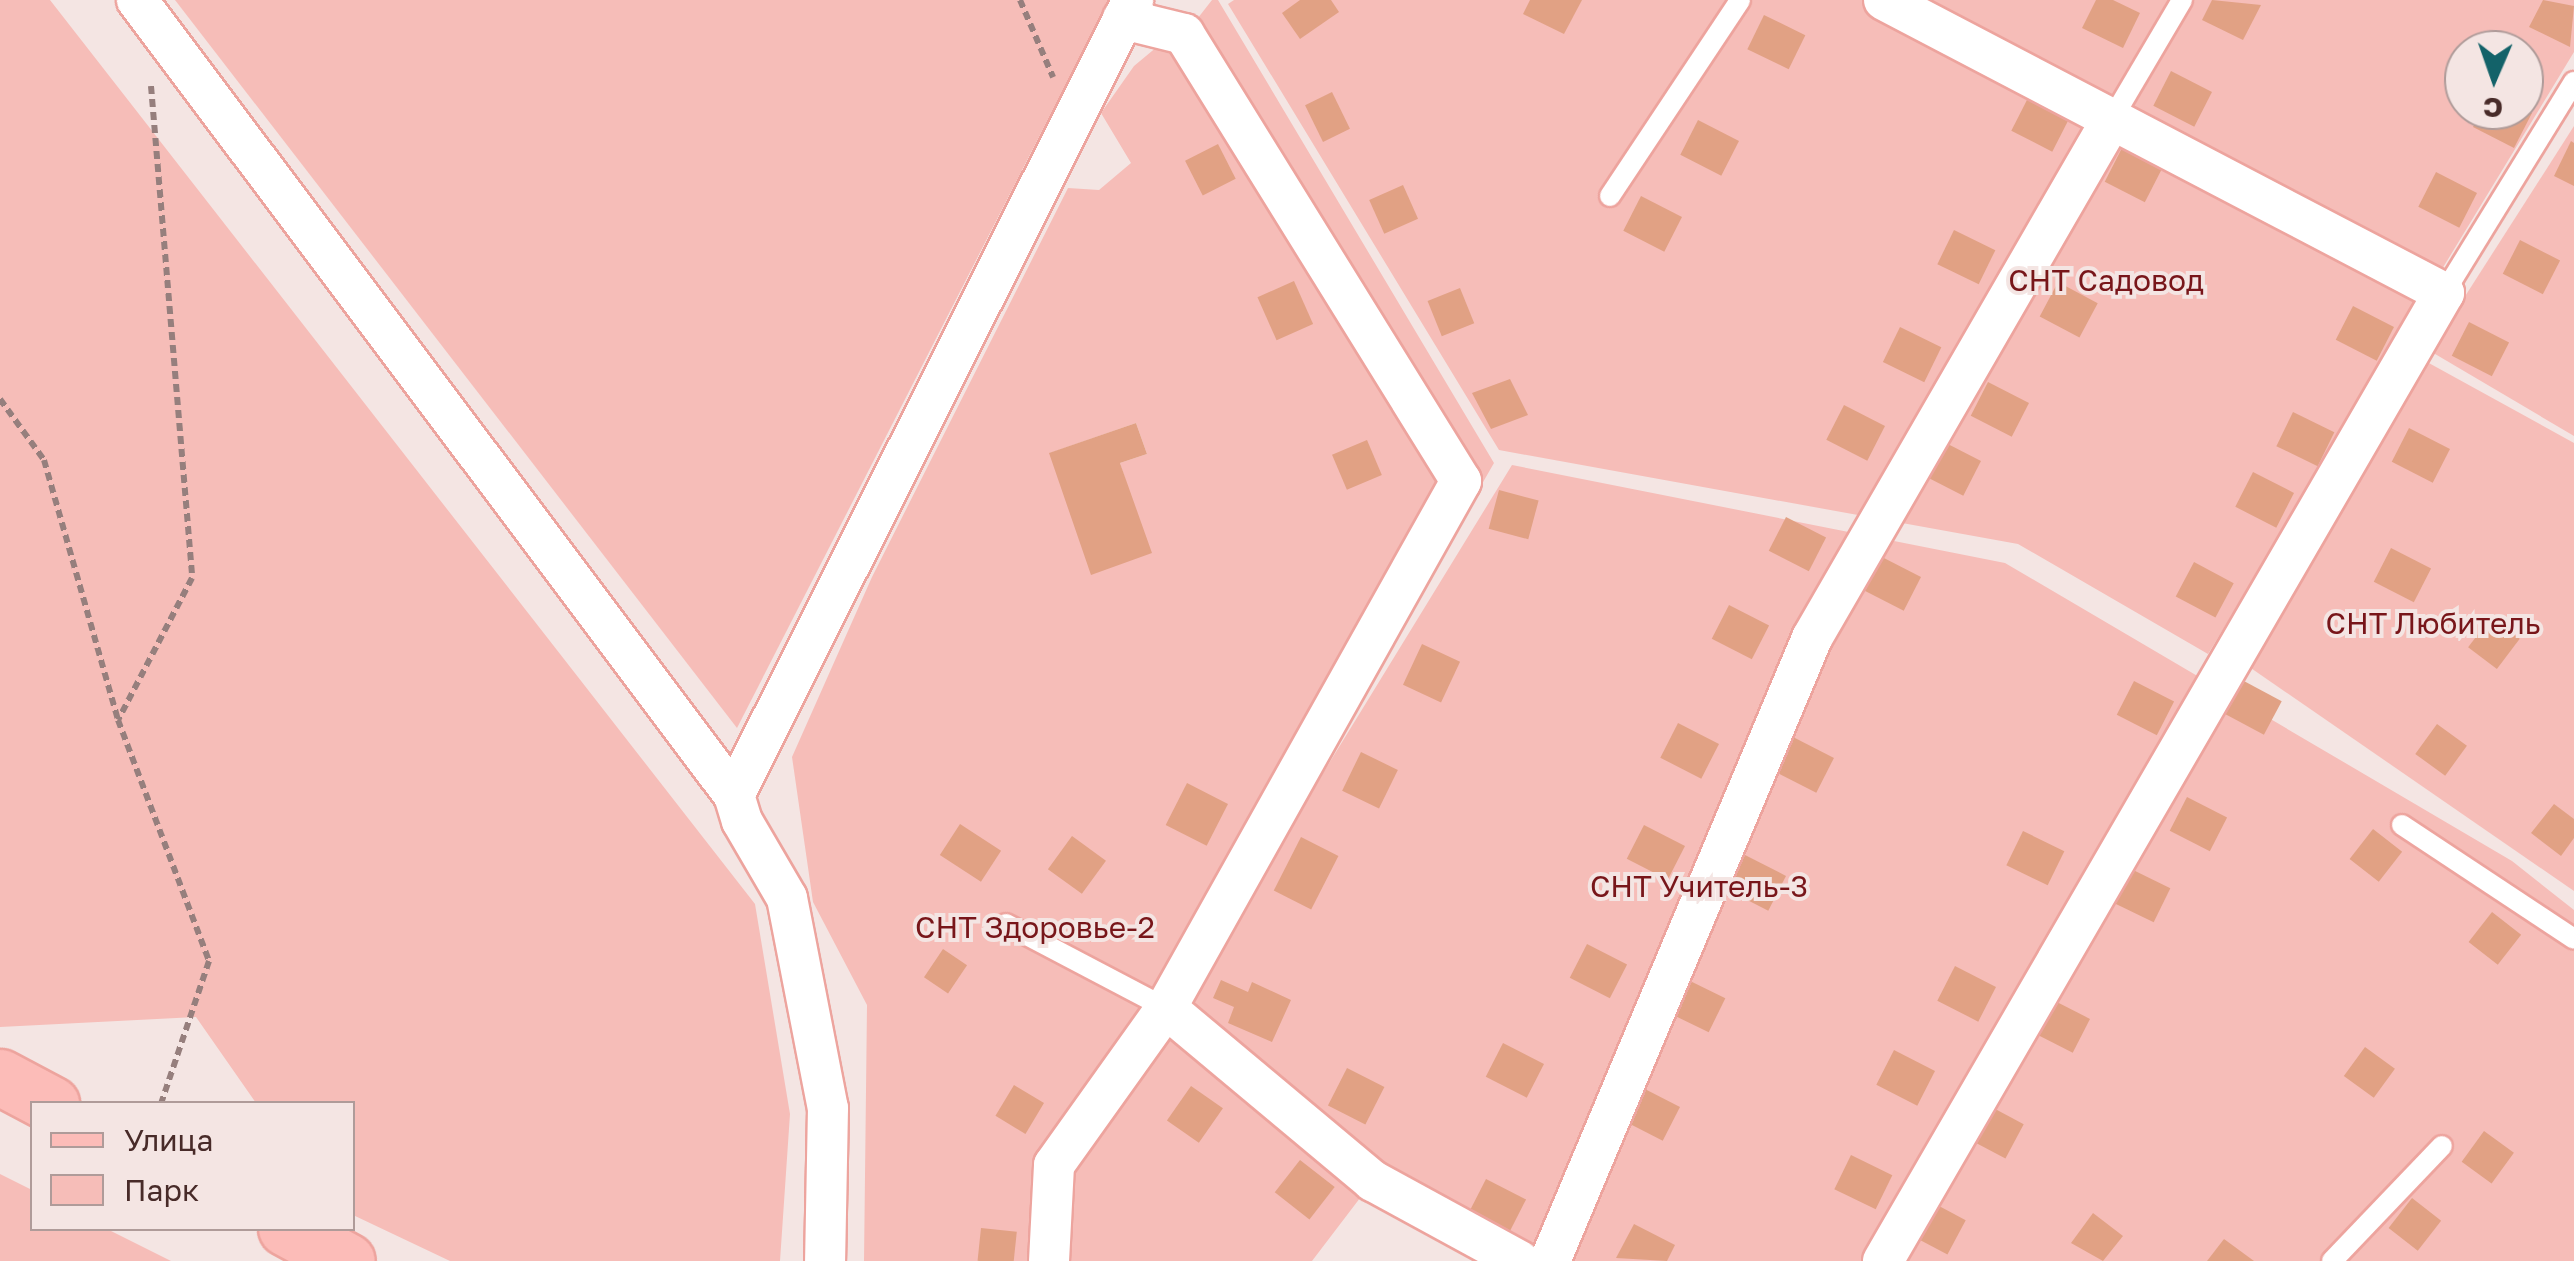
<!DOCTYPE html>
<html>
<head>
<meta charset="utf-8">
<style>
  body { margin:0 }
  #map { position:relative; width:2574px; height:1261px; overflow:hidden; background:#f4e5e3; font-family:"Golos Text",sans-serif }
  div>[style] { position:absolute }
  .green>* { inset:0; background:#f6bdb8 }
  .building>* { inset:0; background:#e1a184; transform-origin:0 0 }
  .path>* { height:6px; margin-top:-3px; transform-origin:0; background:repeating-linear-gradient(90deg,#967f7d 0 8px,transparent 0 13px) }
  .roads { filter:drop-shadow(2px 0 #eda49e) drop-shadow(-2px 0 #eda49e) drop-shadow(0 2px #eda49e) drop-shadow(0 -2px #eda49e) }
  .lane>* { height:20px; margin:-10px; padding:0 10px; transform-origin:10px; border-radius:10px; background:#fff }
  .street>* { height:40px; margin:-20px; padding:0 20px; transform-origin:20px; border-radius:20px; background:#fff }
  .primary>* { height:55px; margin:-27.5px; padding:0 27.5px; transform-origin:27.5px; border-radius:27.5px; background:#fcbcb8 }
  span { translate:-50% -50%; white-space:nowrap; text-align:center; line-height:1.15; -webkit-text-stroke:8px #f4e5e3; paint-order:stroke }
  .park-label { font-size:30px; color:#78161a }
  .legend { position:absolute; left:30px; top:1101px; width:325px; height:130px; box-sizing:border-box; background:#f4e5e3; border:2px solid #af9b99; margin:0; padding:12px 18px; list-style:none; font-size:30px; color:#482b29 }
  .legend li { display:flex; align-items:center; gap:20px; height:50px }
  .legend b { width:50px; border:2px solid #af9b99 }
  .north { position:absolute; left:2444px; top:30px; width:100px; height:100px; box-sizing:border-box; background:#f4e5e3; border:2px solid #af9b99; border-radius:50%; rotate:182deg; font-size:28px; font-weight:700; line-height:40px; text-align:center; color:#482b29 }
  .north::after { content:''; display:block; margin:auto; width:35px; height:45px; background:#136269; clip-path:polygon(50% 0,100% 100%,50% 72%,0 100%) }
</style>
</head>
<body>
<div id="map">
  <div class="green">
    <div style="clip-path:polygon(0 0,50px 0,755px 904px,790px 1114px,780px 1261px,450px 1261px,353px 1215px,352px 1104px,256px 1103px,196px 1017px,0 1027px)"></div>
    <div style="clip-path:polygon(175px 0,1109px 0,737px 728px)"></div>
    <div style="clip-path:polygon(evenodd,1212px 0,1218px 0,1494px 463px,1217px 946px,1512px 465px,2005px 563px,2512px 861px,2574px 910px,2574px 1261px,1532px 1261px,1373px 1181px,1312px 1261px,864px 1261px,867px 1005px,813px 902px,792px 757px,872px 577px,1068px 188px,1099px 190px,1131px 163px,1101px 113px,1134px 66px,1188px 21px,1187px 32px,1212px 0,1136px 423px,1147px 454px,1120px 463px,1133px 503px,1050px 453px,1136px 423px)"></div>
    <div style="clip-path:polygon(evenodd,1234px 0,2574px 0,2574px 52px,2208px 654px,2018px 544px,1499px 450px,1228px 4px,1234px 0,2464px 50px,2524px 50px,2524px 110px,2464px 110px,2464px 50px)"></div>
    <div style="clip-path:polygon(2574px 126px,2574px 436px,2430px 351px)"></div>
    <div style="clip-path:polygon(2427px 362px,2574px 443px,2574px 891px,2245px 664px)"></div>
    <div style="clip-path:polygon(0 1174px,32px 1190px,32px 1228px,107px 1229px,171px 1261px,0 1261px)"></div>
  </div>
  <div class="building">
    <div style="clip-path:polygon(1300px 0,1331px 0,1339px 12px,1300px 39px,1282px 13px)"></div>
    <div style="clip-path:polygon(1530px 0,1582px 0,1564px 34px,1523px 14px)"></div>
    <div style="clip-path:polygon(2096px 0,2113px 0,2140px 13px,2123px 48px,2082px 28px)"></div>
    <div style="clip-path:polygon(2212px 0,2261px 5px,2243px 40px,2202px 20px)"></div>
    <div style="clip-path:polygon(2543px 0,2574px 6px,2570px 47px,2529px 27px)"></div>
    <div style="left:1764px;top:15px;width:46px;height:38px;rotate:26deg"></div>
    <div style="left:2171px;top:71px;width:46px;height:39px;rotate:27deg"></div>
    <div style="left:1332px;top:92px;width:41px;height:30px;rotate:64deg"></div>
    <div style="left:2029px;top:96px;width:46px;height:39px;rotate:27deg"></div>
    <div style="clip-path:polygon(2482px 110px,2525px 110px,2532px 113px,2514px 148px,2473px 127px)"></div>
    <div style="left:1698px;top:120px;width:46px;height:39px;rotate:27deg"></div>
    <div style="clip-path:polygon(2571px 141px,2574px 143px,2574px 186px,2554px 176px)"></div>
    <div style="left:1218px;top:144px;width:39px;height:37px;rotate:63deg"></div>
    <div style="left:2122px;top:148px;width:45px;height:38px;rotate:27deg"></div>
    <div style="left:2436px;top:172px;width:46px;height:39px;rotate:27deg"></div>
    <div style="left:1403px;top:185px;width:37px;height:37px;rotate:66deg"></div>
    <div style="left:1641px;top:196px;width:46px;height:39px;rotate:27deg"></div>
    <div style="left:1954px;top:230px;width:46px;height:38px;rotate:26deg"></div>
    <div style="left:2520px;top:240px;width:45px;height:38px;rotate:27deg"></div>
    <div style="left:1294px;top:281px;width:47px;height:40px;rotate:66deg"></div>
    <div style="left:2058px;top:282px;width:45px;height:39px;rotate:28deg"></div>
    <div style="left:1460px;top:288px;width:38px;height:35px;rotate:68deg"></div>
    <div style="left:2353px;top:306px;width:46px;height:38px;rotate:27deg"></div>
    <div style="left:2469px;top:322px;width:45px;height:38px;rotate:27deg"></div>
    <div style="left:1900px;top:327px;width:46px;height:39px;rotate:26deg"></div>
    <div style="clip-path:polygon(1510px 379px,1528px 415px,1491px 429px,1472px 393px)"></div>
    <div style="left:1988px;top:382px;width:46px;height:38px;rotate:27deg"></div>
    <div style="left:1844px;top:405px;width:46px;height:39px;rotate:27deg"></div>
    <div style="left:2293px;top:412px;width:46px;height:38px;rotate:26deg"></div>
    <div style="clip-path:polygon(1136px 423px,1147px 454px,1120px 463px,1152px 553px,1091px 575px,1049px 453px)"></div>
    <div style="left:2409px;top:428px;width:46px;height:38px;rotate:27deg"></div>
    <div style="left:1367px;top:440px;width:38px;height:38px;rotate:67deg"></div>
    <div style="left:1940px;top:440px;width:46px;height:39px;rotate:27deg"></div>
    <div style="left:2253px;top:472px;width:46px;height:39px;rotate:27deg"></div>
    <div style="left:1499px;top:490px;width:41px;height:40px;rotate:15deg"></div>
    <div style="left:1786px;top:517px;width:45px;height:38px;rotate:27deg"></div>
    <div style="left:2391px;top:548px;width:45px;height:38px;rotate:27deg"></div>
    <div style="left:1880px;top:556px;width:46px;height:38px;rotate:27deg"></div>
    <div style="left:2194px;top:562px;width:45px;height:39px;rotate:28deg"></div>
    <div style="left:1729px;top:605px;width:45px;height:38px;rotate:27deg"></div>
    <div style="left:2491px;top:617px;width:36px;height:38px;rotate:37deg"></div>
    <div style="left:1422px;top:644px;width:42px;height:45px;rotate:25deg"></div>
    <div style="left:2242px;top:680px;width:45px;height:38px;rotate:28deg"></div>
    <div style="left:2134px;top:681px;width:45px;height:38px;rotate:27deg"></div>
    <div style="left:1678px;top:723px;width:46px;height:39px;rotate:27deg"></div>
    <div style="left:2437px;top:724px;width:37px;height:37px;rotate:36deg"></div>
    <div style="left:1793px;top:737px;width:46px;height:39px;rotate:27deg"></div>
    <div style="left:1361px;top:752px;width:41px;height:43px;rotate:26deg"></div>
    <div style="left:1187px;top:783px;width:46px;height:47px;rotate:27deg"></div>
    <div style="left:2187px;top:797px;width:45px;height:38px;rotate:27deg"></div>
    <div style="clip-path:polygon(2554px 804px,2574px 819px,2574px 838px,2561px 856px,2531px 833px)"></div>
    <div style="left:960px;top:824px;width:49px;height:37px;rotate:33deg"></div>
    <div style="left:1644px;top:825px;width:46px;height:38px;rotate:27deg"></div>
    <div style="left:2373px;top:829px;width:37px;height:38px;rotate:38deg"></div>
    <div style="left:2023px;top:831px;width:46px;height:38px;rotate:26deg"></div>
    <div style="left:1072px;top:836px;width:42px;height:41px;rotate:36deg"></div>
    <div style="left:1301px;top:837px;width:42px;height:60px;rotate:27deg"></div>
    <div style="left:1745px;top:855px;width:46px;height:39px;rotate:27deg"></div>
    <div style="left:2129px;top:868px;width:46px;height:38px;rotate:26deg"></div>
    <div style="left:2492px;top:912px;width:37px;height:38px;rotate:38deg"></div>
    <div style="left:1587px;top:944px;width:45px;height:38px;rotate:27deg"></div>
    <div style="left:943px;top:949px;width:29px;height:34px;rotate:34deg"></div>
    <div style="left:1955px;top:966px;width:46px;height:39px;rotate:27deg"></div>
    <div style="left:1684px;top:978px;width:46px;height:38px;rotate:26deg"></div>
    <div style="clip-path:polygon(1221px 980px,1248px 992px,1252px 982px,1291px 1000px,1272px 1042px,1228px 1023px,1234px 1007px,1213px 998px)"></div>
    <div style="left:2049px;top:998px;width:46px;height:38px;rotate:27deg"></div>
    <div style="left:1503px;top:1043px;width:46px;height:38px;rotate:27deg"></div>
    <div style="left:2365px;top:1047px;width:37px;height:36px;rotate:36deg"></div>
    <div style="left:1894px;top:1050px;width:46px;height:39px;rotate:27deg"></div>
    <div style="left:1347px;top:1068px;width:42px;height:42px;rotate:27deg"></div>
    <div style="left:1014px;top:1085px;width:35px;height:36px;rotate:31deg"></div>
    <div style="left:1191px;top:1086px;width:39px;height:42px;rotate:35deg"></div>
    <div style="left:1639px;top:1086px;width:46px;height:38px;rotate:27deg"></div>
    <div style="left:1984px;top:1103px;width:45px;height:39px;rotate:28deg"></div>
    <div style="left:2484px;top:1131px;width:37px;height:38px;rotate:36deg"></div>
    <div style="left:1851px;top:1155px;width:46px;height:38px;rotate:26deg"></div>
    <div style="left:1300px;top:1160px;width:44px;height:41px;rotate:38deg"></div>
    <div style="left:1486px;top:1179px;width:45px;height:38px;rotate:27deg"></div>
    <div style="left:2412px;top:1198px;width:37px;height:38px;rotate:38deg"></div>
    <div style="left:1926px;top:1199px;width:45px;height:39px;rotate:28deg"></div>
    <div style="clip-path:polygon(2093px 1213px,2123px 1236px,2103px 1261px,2071px 1243px)"></div>
    <div style="clip-path:polygon(1634px 1224px,1675px 1245px,1667px 1261px,1616px 1258px)"></div>
    <div style="left:981px;top:1228px;width:36px;height:33px;rotate:6deg"></div>
    <div style="clip-path:polygon(2224px 1239px,2254px 1261px,2207px 1261px)"></div>
  </div>
  <div class="path">
    <div style="left:1020px;top:0;width:84px;rotate:66.8deg"></div>
    <div style="left:151px;top:86px;width:494px;rotate:85.2deg"></div>
    <div style="left:192px;top:578px;width:160px;rotate:117.5deg"></div>
    <div style="left:118px;top:720px;width:258px;rotate:69.3deg"></div>
    <div style="left:209px;top:961px;width:151px;rotate:108.6deg"></div>
    <div style="left:0;top:399px;width:75px;rotate:54.2deg"></div>
    <div style="left:44px;top:460px;width:269px;rotate:74.1deg"></div>
  </div>
  <div class="roads">
    <div class="lane">
      <div style="left:2112px;top:119px;width:138px;rotate:-59.5deg"></div>
      <div style="left:1610px;top:196px;width:235px;rotate:-56.4deg"></div>
      <div style="left:2444px;top:293px;width:248px;rotate:-58.4deg"></div>
      <div style="left:2402px;top:825px;width:206px;rotate:33.5deg"></div>
      <div style="left:1006px;top:924px;width:181px;rotate:27.7deg"></div>
      <div style="left:2332px;top:1261px;width:159px;rotate:-46.3deg"></div>
    </div>
    <div class="street">
      <div style="left:137px;top:0;width:994px;rotate:53.1deg"></div>
      <div style="left:734px;top:795px;width:27px;rotate:73deg"></div>
      <div style="left:742px;top:821px;width:89px;rotate:59.7deg"></div>
      <div style="left:787px;top:898px;width:214px;rotate:79deg"></div>
      <div style="left:828px;top:1108px;width:153px;rotate:91.1deg"></div>
      <div style="left:734px;top:795px;width:890px;rotate:-63.35deg"></div>
      <div style="left:1166px;top:1008px;width:270px;rotate:39.9deg"></div>
      <div style="left:1373px;top:1181px;width:167px;rotate:28.6deg"></div>
      <div style="left:1049px;top:1261px;width:96px;rotate:-87deg"></div>
      <div style="left:1054px;top:1165px;width:193px;rotate:-54.5deg"></div>
      <div style="left:1166px;top:1008px;width:604px;rotate:-60.76deg"></div>
      <div style="left:1461px;top:481px;width:526px;rotate:-121.79deg"></div>
      <div style="left:1184px;top:34px;width:63px;rotate:-166.2deg"></div>
      <div style="left:1550px;top:1261px;width:676px;rotate:-67.19deg"></div>
      <div style="left:1812px;top:638px;width:599px;rotate:-59.97deg"></div>
      <div style="left:1883px;top:1261px;width:1119px;rotate:-59.91deg"></div>
      <div style="left:2444px;top:293px;width:632px;rotate:-152.38deg"></div>
    </div>
    <div class="primary">
      <div style="left:0;top:1077px;width:58px;rotate:27.9deg"></div>
      <div style="left:286px;top:1228px;width:69px;rotate:28.4deg"></div>
    </div>
  </div>
  <div class="park-label">
    <span style="left:2106px;top:280px">СНТ Садовод</span>
    <span style="left:2433px;top:623px">СНТ Любитель</span>
    <span style="left:1699px;top:886px">СНТ Учитель-3</span>
    <span style="left:1035px;top:927px">СНТ Здоровье-2</span>
  </div>
  <ul class="legend">
  <li><b style="height:12px;background:#fcbcb8"></b>Улица</li>
  <li><b style="height:28px;background:#f6bdb8"></b>Парк</li>
  </ul>
  <div class="north">С</div>
</div>
</body>
</html>
